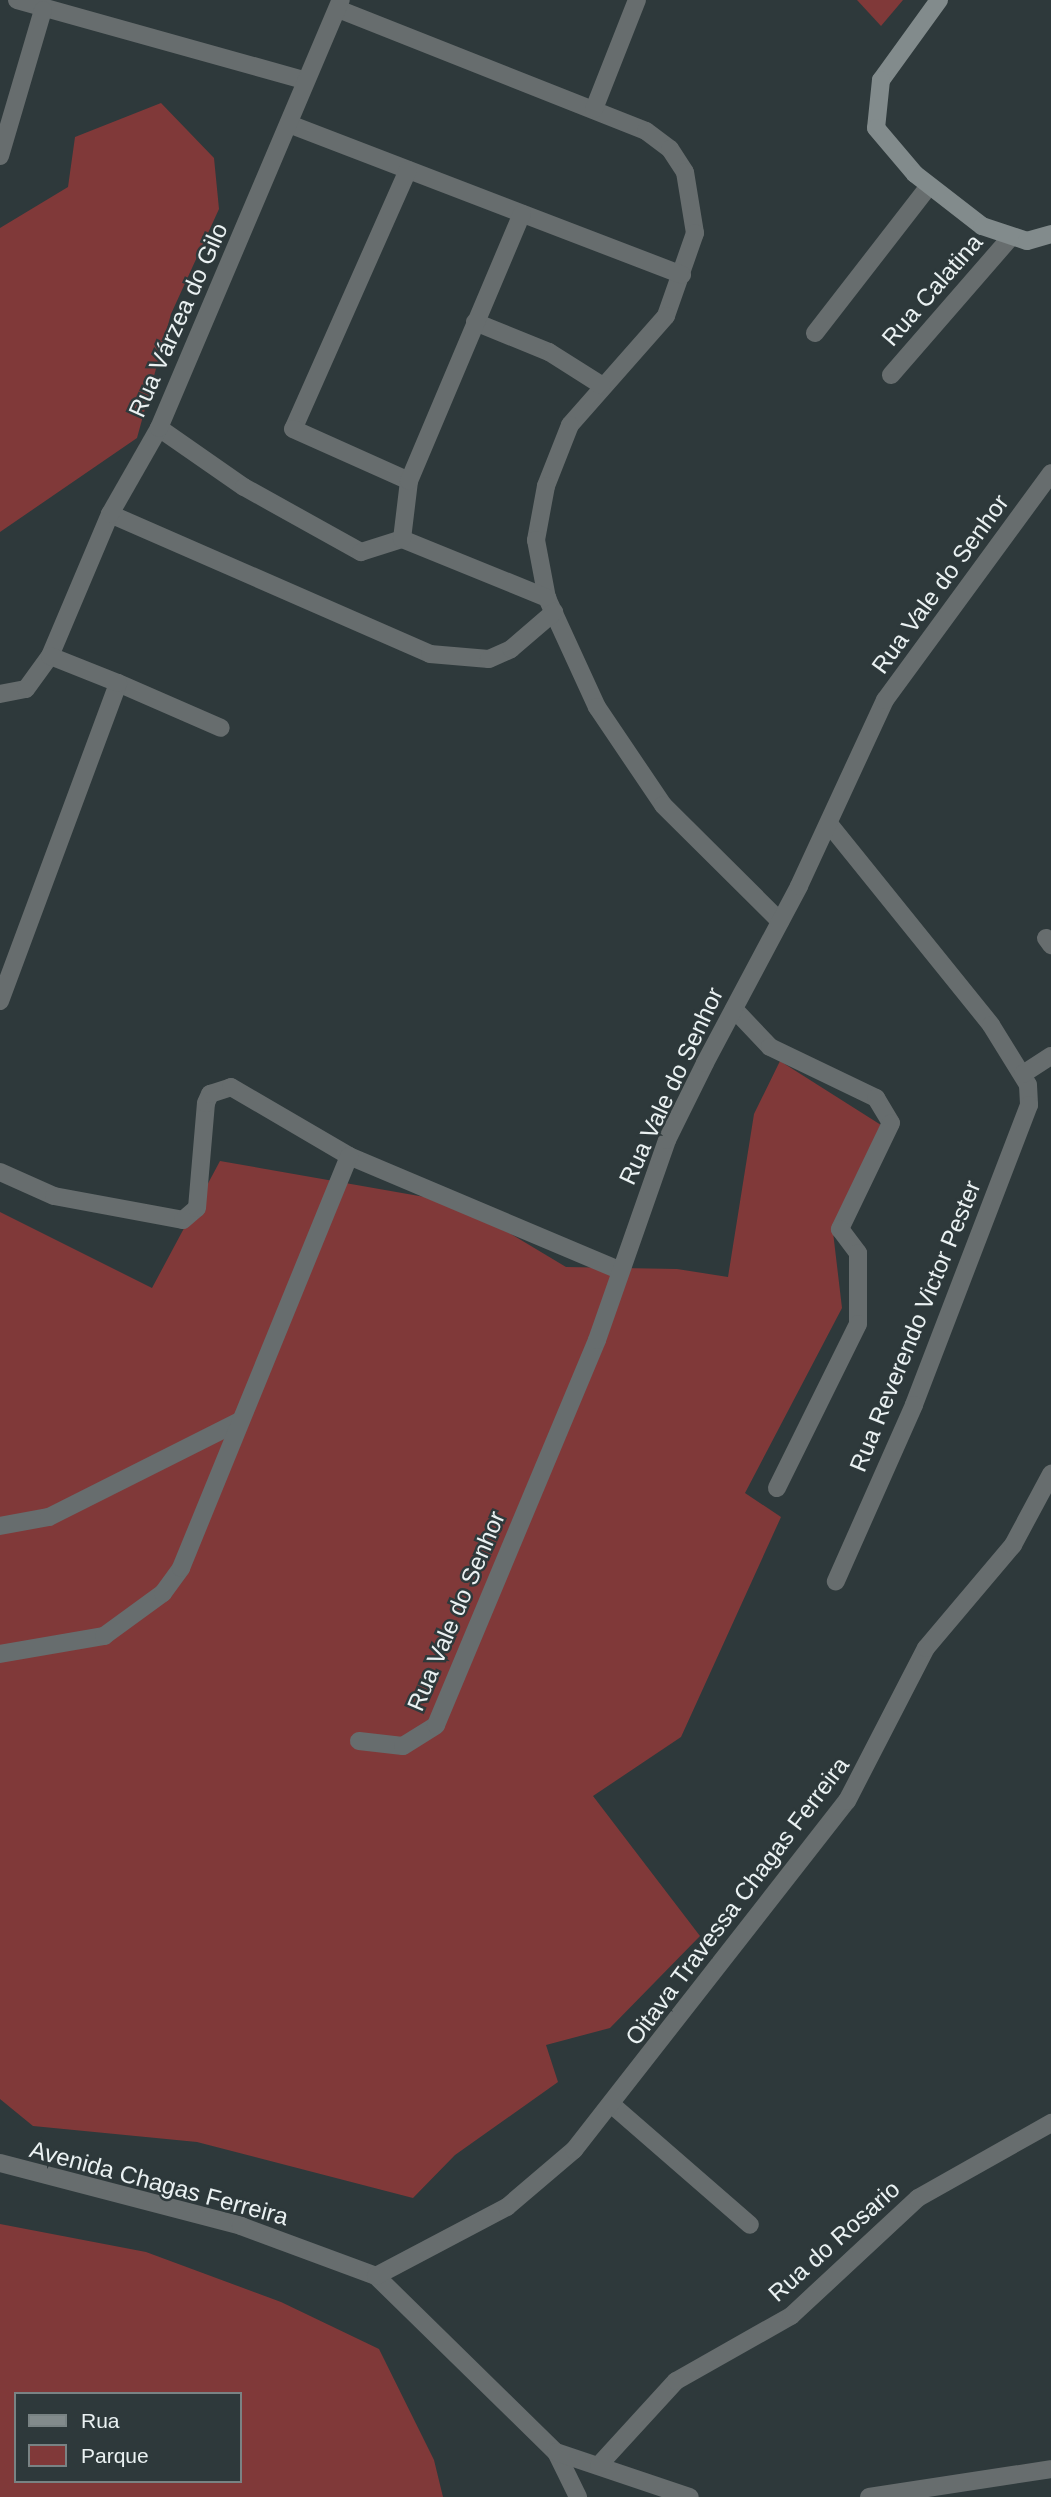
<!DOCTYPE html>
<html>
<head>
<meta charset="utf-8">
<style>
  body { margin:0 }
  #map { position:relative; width:1051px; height:2497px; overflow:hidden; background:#2e393b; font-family:Arial,sans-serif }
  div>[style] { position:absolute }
  .green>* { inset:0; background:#803939 }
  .street>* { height:18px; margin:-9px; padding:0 9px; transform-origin:9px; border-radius:9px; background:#676d6e }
  .secondary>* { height:18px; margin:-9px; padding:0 9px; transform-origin:9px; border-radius:9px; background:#828b8c }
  span { translate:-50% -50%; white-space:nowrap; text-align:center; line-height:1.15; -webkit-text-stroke:5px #2e393b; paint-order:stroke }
  .street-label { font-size:24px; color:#eaf1f2 }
  .legend { position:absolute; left:14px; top:2392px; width:228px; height:91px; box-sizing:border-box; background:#2e393b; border:2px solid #798384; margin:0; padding:9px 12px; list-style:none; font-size:21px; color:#eaf1f2 }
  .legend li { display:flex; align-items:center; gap:14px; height:35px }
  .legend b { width:35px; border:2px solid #798384 }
</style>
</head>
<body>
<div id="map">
  <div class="green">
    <div style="clip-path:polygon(857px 0,903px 0,881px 26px)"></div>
    <div style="clip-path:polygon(161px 103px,214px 158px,219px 209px,171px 314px,137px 438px,0 532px,0 228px,68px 187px,75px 137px)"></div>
    <div style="clip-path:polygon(780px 1061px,881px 1125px,833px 1232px,842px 1308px,745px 1493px,781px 1517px,681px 1737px,593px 1796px,700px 1936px,610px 2028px,546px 2045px,558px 2082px,455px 2155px,413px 2198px,197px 2142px,33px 2126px,0 2099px,0 1212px,152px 1288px,220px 1161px,459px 1203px,566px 1267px,677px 1269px,728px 1277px,754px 1114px)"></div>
    <div style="clip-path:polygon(evenodd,0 2224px,146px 2252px,281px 2302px,379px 2349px,434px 2460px,443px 2497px,0 2497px,0 2224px,16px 2394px,240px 2394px,240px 2481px,16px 2481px,16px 2394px)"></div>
  </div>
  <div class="street">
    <div style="left:17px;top:0;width:297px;rotate:15.6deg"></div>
    <div style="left:338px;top:9px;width:331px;rotate:21.6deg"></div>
    <div style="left:646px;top:131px;width:30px;rotate:37deg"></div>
    <div style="left:670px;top:149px;width:27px;rotate:57deg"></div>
    <div style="left:685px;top:172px;width:62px;rotate:80.7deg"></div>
    <div style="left:695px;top:233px;width:88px;rotate:109.3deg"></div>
    <div style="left:666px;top:316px;width:145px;rotate:131.4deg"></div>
    <div style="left:570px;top:425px;width:66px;rotate:111.5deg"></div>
    <div style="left:546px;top:486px;width:55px;rotate:100.5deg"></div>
    <div style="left:536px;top:540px;width:59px;rotate:79.3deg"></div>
    <div style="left:547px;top:598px;width:120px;rotate:65.4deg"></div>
    <div style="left:597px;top:707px;width:118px;rotate:56deg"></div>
    <div style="left:663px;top:805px;width:165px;rotate:44.8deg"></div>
    <div style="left:594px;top:109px;width:117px;rotate:-68.5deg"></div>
    <div style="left:289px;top:124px;width:421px;rotate:21deg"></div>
    <div style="left:0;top:156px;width:152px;rotate:-73.6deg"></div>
    <div style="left:408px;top:170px;width:283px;rotate:113.9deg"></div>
    <div style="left:293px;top:429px;width:127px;rotate:24.1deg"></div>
    <div style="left:475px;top:322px;width:80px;rotate:22.1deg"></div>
    <div style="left:549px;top:352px;width:62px;rotate:32.4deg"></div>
    <div style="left:815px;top:333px;width:186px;rotate:-52.2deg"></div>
    <div style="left:891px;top:375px;width:183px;rotate:-49deg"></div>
    <div style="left:159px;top:428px;width:103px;rotate:34.8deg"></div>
    <div style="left:244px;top:487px;width:134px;rotate:29.1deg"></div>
    <div style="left:361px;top:552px;width:43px;rotate:-17.6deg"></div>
    <div style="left:402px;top:539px;width:157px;rotate:22.1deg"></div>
    <div style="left:110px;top:514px;width:349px;rotate:23.6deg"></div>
    <div style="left:430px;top:654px;width:59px;rotate:4.8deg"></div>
    <div style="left:489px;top:659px;width:24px;rotate:-24deg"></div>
    <div style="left:511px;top:649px;width:57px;rotate:-40.7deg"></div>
    <div style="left:402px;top:539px;width:58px;rotate:-83.1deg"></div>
    <div style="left:409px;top:481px;width:290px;rotate:-67.1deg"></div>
    <div style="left:118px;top:683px;width:112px;rotate:23.6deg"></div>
    <div style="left:0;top:694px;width:26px;rotate:-11deg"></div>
    <div style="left:26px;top:689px;width:41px;rotate:-54deg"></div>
    <div style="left:50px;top:656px;width:154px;rotate:-67.1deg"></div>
    <div style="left:110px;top:514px;width:99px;rotate:-60.3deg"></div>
    <div style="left:159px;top:428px;width:465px;rotate:-67deg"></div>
    <div style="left:829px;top:824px;width:258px;rotate:51.1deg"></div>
    <div style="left:991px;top:1025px;width:70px;rotate:58.3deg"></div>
    <div style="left:1028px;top:1085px;width:20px;rotate:87deg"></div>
    <div style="left:1029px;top:1105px;width:321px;rotate:111deg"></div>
    <div style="left:914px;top:1405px;width:193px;rotate:113.9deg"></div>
    <div style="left:1046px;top:938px;width:9px;rotate:54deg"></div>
    <div style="left:0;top:1001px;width:339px;rotate:-69.6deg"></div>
    <div style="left:118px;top:683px;width:73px;rotate:-158.3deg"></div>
    <div style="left:734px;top:1009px;width:52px;rotate:46.5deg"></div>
    <div style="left:770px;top:1047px;width:118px;rotate:25.7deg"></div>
    <div style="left:876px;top:1098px;width:29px;rotate:59deg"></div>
    <div style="left:891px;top:1123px;width:118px;rotate:115.7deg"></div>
    <div style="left:840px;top:1229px;width:30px;rotate:53deg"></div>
    <div style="left:858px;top:1253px;width:71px;rotate:90deg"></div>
    <div style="left:858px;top:1324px;width:183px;rotate:116.3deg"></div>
    <div style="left:1023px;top:1074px;width:33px;rotate:-33deg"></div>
    <div style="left:0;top:1172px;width:59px;rotate:24deg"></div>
    <div style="left:54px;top:1196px;width:131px;rotate:10.5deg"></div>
    <div style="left:183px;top:1220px;width:18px;rotate:-41deg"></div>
    <div style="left:197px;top:1208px;width:105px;rotate:-85.1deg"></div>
    <div style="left:206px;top:1103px;width:10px;rotate:-66deg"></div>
    <div style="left:210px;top:1094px;width:22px;rotate:-18deg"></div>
    <div style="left:231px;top:1087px;width:137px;rotate:30.3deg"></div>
    <div style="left:349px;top:1156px;width:293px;rotate:22.9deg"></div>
    <div style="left:0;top:1526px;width:50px;rotate:-10.4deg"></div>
    <div style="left:49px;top:1517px;width:214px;rotate:-26.7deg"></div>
    <div style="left:0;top:1654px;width:106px;rotate:-9.8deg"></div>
    <div style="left:104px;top:1636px;width:73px;rotate:-36.1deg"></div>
    <div style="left:163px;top:1593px;width:31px;rotate:-54deg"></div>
    <div style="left:181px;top:1568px;width:445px;rotate:-67.8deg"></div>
    <div style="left:359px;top:1741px;width:44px;rotate:6.5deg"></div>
    <div style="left:403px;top:1746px;width:39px;rotate:-32deg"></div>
    <div style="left:436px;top:1725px;width:417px;rotate:-67.3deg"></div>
    <div style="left:597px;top:1340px;width:212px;rotate:-70.7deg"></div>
    <div style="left:667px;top:1140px;width:86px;rotate:-63.7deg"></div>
    <div style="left:705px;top:1063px;width:200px;rotate:-62deg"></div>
    <div style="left:799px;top:886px;width:205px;rotate:-65.2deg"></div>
    <div style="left:885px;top:700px;width:281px;rotate:-53.8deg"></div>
    <div style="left:611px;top:2104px;width:184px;rotate:41deg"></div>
    <div style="left:0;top:2163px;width:249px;rotate:14.6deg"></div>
    <div style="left:241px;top:2226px;width:144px;rotate:20.3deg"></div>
    <div style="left:376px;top:2276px;width:252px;rotate:44.4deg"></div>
    <div style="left:556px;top:2452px;width:50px;rotate:63.9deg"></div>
    <div style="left:376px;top:2276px;width:148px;rotate:-27.8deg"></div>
    <div style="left:507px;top:2207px;width:88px;rotate:-40.4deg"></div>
    <div style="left:574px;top:2150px;width:443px;rotate:-52deg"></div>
    <div style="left:847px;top:1801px;width:172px;rotate:-62.7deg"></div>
    <div style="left:926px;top:1648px;width:135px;rotate:-49.8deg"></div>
    <div style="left:1013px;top:1545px;width:81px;rotate:-61.8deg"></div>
    <div style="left:556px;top:2452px;width:141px;rotate:18.6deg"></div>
    <div style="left:599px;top:2465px;width:114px;rotate:-47.5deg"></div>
    <div style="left:676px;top:2381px;width:132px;rotate:-29.5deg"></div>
    <div style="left:791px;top:2316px;width:173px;rotate:-42.9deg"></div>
    <div style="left:918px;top:2198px;width:153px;rotate:-29.4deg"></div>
    <div style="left:869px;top:2497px;width:184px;rotate:-8.7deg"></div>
  </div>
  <div class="secondary">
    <div style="left:939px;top:0;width:99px;rotate:125.9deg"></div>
    <div style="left:881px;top:80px;width:48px;rotate:95.9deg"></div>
    <div style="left:876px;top:128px;width:60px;rotate:49.7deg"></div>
    <div style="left:915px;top:174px;width:85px;rotate:37.8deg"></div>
    <div style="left:982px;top:226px;width:47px;rotate:18.4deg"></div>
    <div style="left:1027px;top:241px;width:25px;rotate:-16deg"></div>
  </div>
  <div class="street-label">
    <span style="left:932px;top:290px;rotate:-49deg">Rua Calatina</span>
    <span style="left:178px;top:320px;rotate:-66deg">Rua Várzea do Gilo</span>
    <span style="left:940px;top:584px;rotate:-54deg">Rua Vale do Senhor</span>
    <span style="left:671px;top:1086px;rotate:-65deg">Rua Vale do Senhor</span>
    <span style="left:915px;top:1326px;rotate:-68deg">Rua Reverendo Victor Pester</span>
    <span style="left:456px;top:1611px;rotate:-67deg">Rua Vale do Senhor</span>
    <span style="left:737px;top:1901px;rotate:-53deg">Oitava Travessa Chagas Ferreira</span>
    <span style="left:159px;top:2183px;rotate:15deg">Avenida Chagas Ferreira</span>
    <span style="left:834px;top:2241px;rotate:-42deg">Rua do Rosario</span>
  </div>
  <ul class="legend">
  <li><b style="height:9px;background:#828b8c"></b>Rua</li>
  <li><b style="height:19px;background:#803939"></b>Parque</li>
  </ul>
</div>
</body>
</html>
